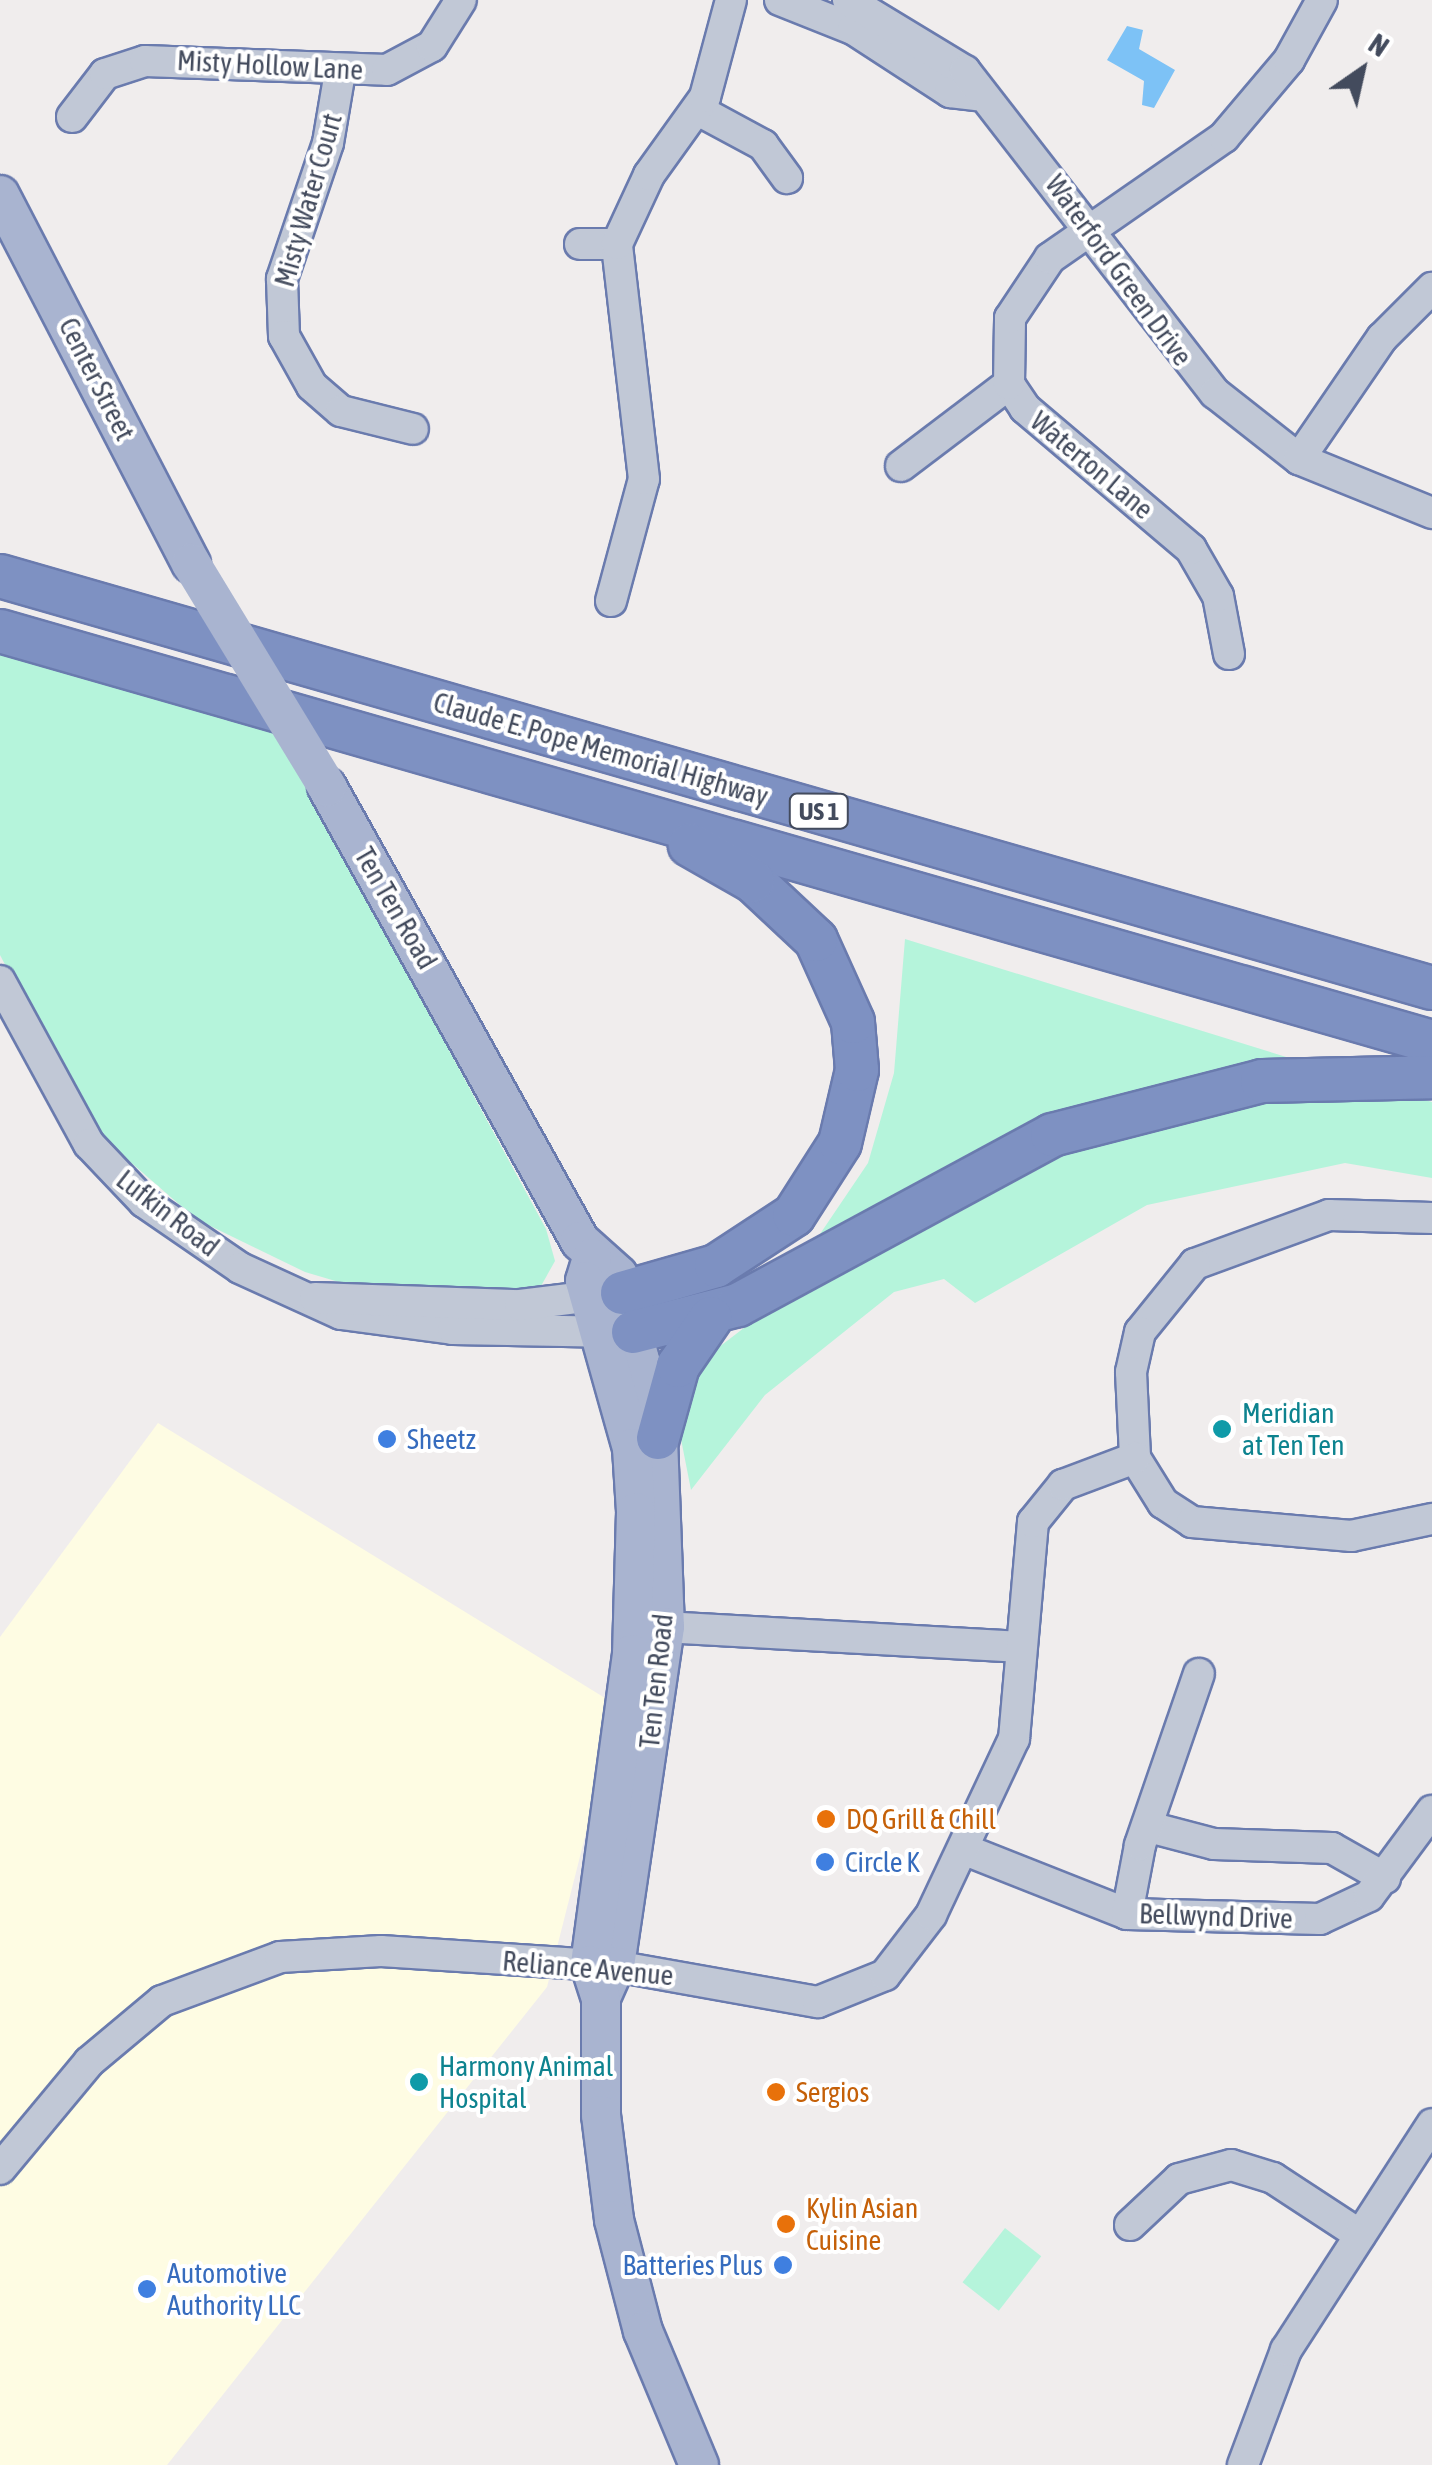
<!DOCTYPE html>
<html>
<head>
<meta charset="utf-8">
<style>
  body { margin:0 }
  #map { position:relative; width:1432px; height:2465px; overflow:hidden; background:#f0eded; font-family:"Asap Condensed",sans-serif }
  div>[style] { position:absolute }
  .commercial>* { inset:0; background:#fefce3 }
  .green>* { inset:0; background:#b5f4db; transform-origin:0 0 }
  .water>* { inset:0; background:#7dc2f6 }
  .roads { filter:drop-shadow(2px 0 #6a7bae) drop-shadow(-2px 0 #6a7bae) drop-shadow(0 2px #6a7bae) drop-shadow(0 -2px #6a7bae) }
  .minor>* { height:30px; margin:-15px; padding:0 15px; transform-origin:15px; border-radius:15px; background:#c1c8d6 }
  .major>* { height:38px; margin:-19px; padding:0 19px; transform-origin:19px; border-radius:19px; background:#a9b4d0 }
  .highway>* { height:42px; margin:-21px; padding:0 21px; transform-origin:21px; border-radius:21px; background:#7e91c2 }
  .major-bridge>* { height:38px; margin:-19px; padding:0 19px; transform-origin:19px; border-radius:19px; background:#a9b4d0 }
  .dots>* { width:28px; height:28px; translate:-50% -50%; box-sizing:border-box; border:5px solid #fff; border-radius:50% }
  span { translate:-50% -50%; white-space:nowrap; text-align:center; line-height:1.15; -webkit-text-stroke:8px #fff; paint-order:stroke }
  .shield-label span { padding:2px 8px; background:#fff; border:2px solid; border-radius:8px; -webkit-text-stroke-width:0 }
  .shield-label { font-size:25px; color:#434b5d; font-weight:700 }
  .street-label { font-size:28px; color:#434b5d }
  .culture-label { font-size:28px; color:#0d838f }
  .left { translate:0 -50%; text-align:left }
  .shop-label { font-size:28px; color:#366cbe }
  .right { translate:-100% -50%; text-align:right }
  .food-label { font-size:28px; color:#c56008 }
  .north { position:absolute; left:1312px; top:20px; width:100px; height:100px; -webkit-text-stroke:8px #fff; paint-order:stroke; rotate:34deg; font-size:28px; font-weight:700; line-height:40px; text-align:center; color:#434b5d }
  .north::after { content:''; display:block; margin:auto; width:35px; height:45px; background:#434b5d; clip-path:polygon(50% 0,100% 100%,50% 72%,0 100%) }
</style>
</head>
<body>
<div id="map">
  <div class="commercial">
    <div style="clip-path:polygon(158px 1423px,618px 1706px,547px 1987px,167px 2465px,0 2465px,0 1637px)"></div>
  </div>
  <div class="green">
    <div style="clip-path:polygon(0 652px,274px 728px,546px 1229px,555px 1261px,541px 1286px,528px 1296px,349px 1285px,305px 1272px,196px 1219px,90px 1127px,0 955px)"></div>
    <div style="clip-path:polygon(905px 939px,1432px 1102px,1432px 1178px,1345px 1163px,1147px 1205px,975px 1303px,944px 1279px,894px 1292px,765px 1395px,691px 1490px,679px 1429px,697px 1364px,770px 1308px,868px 1163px,894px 1073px)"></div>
    <div style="left:1005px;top:2228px;width:46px;height:69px;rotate:38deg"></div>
  </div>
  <div class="water">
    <div style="clip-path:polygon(1127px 26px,1143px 30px,1139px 49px,1175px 70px,1154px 108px,1142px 105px,1144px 81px,1107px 60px)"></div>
  </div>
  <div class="roads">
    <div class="minor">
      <div style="left:780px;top:0;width:79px;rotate:21.7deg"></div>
      <div style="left:853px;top:29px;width:116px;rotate:33deg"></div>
      <div style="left:950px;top:92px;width:26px;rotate:7deg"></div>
      <div style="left:848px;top:0;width:137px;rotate:31.3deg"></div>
      <div style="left:965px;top:71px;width:408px;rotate:52.2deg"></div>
      <div style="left:1215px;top:393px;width:107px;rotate:38.2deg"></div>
      <div style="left:1299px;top:459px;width:144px;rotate:22.1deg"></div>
      <div style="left:340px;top:72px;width:72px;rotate:99.6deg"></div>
      <div style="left:328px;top:143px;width:144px;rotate:108.7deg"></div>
      <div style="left:282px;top:279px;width:57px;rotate:88deg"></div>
      <div style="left:284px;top:336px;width:57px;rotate:60.8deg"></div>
      <div style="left:312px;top:386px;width:38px;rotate:41deg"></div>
      <div style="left:341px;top:411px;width:74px;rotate:14deg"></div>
      <div style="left:698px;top:110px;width:74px;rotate:28.3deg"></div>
      <div style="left:763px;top:145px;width:41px;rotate:54deg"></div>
      <div style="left:72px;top:117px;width:54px;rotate:-52.5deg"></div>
      <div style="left:105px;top:74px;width:42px;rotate:-18deg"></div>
      <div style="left:145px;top:61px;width:242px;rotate:2.1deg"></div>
      <div style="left:387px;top:70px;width:51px;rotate:-28.1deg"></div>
      <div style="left:432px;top:46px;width:54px;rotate:-57.8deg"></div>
      <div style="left:580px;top:244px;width:37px"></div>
      <div style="left:1299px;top:459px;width:147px;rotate:-55.6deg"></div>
      <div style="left:1382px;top:338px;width:71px;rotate:-45deg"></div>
      <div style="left:901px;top:466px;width:136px;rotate:-37.2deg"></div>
      <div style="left:611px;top:601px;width:126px;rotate:-74.9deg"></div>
      <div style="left:644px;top:479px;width:237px;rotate:-96.6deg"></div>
      <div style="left:617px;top:244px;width:76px;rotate:-65.1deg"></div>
      <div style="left:649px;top:175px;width:96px;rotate:-54.3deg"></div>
      <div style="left:705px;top:97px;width:100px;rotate:-75deg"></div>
      <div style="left:1229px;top:654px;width:59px;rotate:-100.7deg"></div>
      <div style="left:1218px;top:596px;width:54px;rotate:-119.9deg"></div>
      <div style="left:1191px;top:549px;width:218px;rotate:-139.7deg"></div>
      <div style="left:1025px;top:408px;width:29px;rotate:-124deg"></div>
      <div style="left:1009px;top:384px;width:66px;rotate:-89.1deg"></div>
      <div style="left:1010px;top:318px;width:72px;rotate:-56.3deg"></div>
      <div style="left:1050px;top:258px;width:212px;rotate:-34.8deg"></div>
      <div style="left:1224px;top:137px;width:101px;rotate:-49.8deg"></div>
      <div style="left:1289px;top:60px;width:68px;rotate:-61.2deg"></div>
      <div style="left:0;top:981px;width:186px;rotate:61.4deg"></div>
      <div style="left:89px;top:1144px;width:80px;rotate:46.5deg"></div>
      <div style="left:144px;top:1202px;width:116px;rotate:34.5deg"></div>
      <div style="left:240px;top:1268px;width:111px;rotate:24.5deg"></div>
      <div style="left:341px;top:1314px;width:113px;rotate:7.6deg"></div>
      <div style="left:453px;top:1329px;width:165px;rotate:1deg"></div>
      <div style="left:1432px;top:1218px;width:103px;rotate:-178.3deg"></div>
      <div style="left:1329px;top:1215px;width:143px;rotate:159.9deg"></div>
      <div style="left:1195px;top:1264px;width:87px;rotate:129deg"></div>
      <div style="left:1140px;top:1332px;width:41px;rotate:102.7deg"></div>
      <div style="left:1131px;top:1372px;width:86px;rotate:87.3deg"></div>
      <div style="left:1135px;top:1458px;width:53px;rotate:58.1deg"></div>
      <div style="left:1163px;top:1503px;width:35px;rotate:33deg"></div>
      <div style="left:1192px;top:1522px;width:160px;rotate:5deg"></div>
      <div style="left:1351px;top:1536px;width:83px;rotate:-11.9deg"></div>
      <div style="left:315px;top:1298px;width:205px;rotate:2deg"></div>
      <div style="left:520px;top:1305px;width:91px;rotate:-7deg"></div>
      <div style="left:665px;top:1627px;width:356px;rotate:3.2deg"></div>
      <div style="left:1149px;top:1827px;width:67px;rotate:14.7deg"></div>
      <div style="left:1214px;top:1844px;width:118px;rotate:1.9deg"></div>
      <div style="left:1332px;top:1848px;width:61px;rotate:29.5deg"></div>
      <div style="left:963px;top:1849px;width:176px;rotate:21.6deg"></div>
      <div style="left:1127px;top:1914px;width:193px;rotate:1.5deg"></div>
      <div style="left:1320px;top:1919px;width:54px;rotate:-25.1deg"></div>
      <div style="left:1369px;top:1896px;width:106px;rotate:-53.5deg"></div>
      <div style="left:1127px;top:1914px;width:70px;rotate:-79.3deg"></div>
      <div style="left:1140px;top:1845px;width:181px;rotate:-71deg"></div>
      <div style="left:0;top:2169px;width:139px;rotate:-50.2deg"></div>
      <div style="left:89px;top:2062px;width:95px;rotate:-39.9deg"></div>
      <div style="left:162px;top:2001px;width:126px;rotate:-20.4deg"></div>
      <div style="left:280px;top:1957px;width:101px;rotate:-3.4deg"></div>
      <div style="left:381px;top:1951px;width:234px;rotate:3.7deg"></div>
      <div style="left:615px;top:1966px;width:206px;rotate:10.1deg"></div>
      <div style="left:818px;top:2002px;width:72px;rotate:-21.9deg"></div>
      <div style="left:885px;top:1975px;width:76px;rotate:-52.5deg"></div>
      <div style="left:931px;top:1915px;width:195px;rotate:-64.8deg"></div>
      <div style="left:1014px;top:1739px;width:218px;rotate:-85deg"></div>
      <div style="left:1033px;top:1522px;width:48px;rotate:-51deg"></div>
      <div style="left:1063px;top:1485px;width:77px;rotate:-20.6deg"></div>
      <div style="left:1130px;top:2225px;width:67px;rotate:-43.2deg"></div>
      <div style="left:1179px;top:2179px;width:54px;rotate:-15.1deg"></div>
      <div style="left:1231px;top:2165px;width:44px;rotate:17.2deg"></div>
      <div style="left:1273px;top:2178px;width:104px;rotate:33.2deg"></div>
      <div style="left:1243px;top:2465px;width:123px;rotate:-69.5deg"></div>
      <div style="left:1286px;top:2350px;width:269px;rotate:-57.1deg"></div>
    </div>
    <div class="major">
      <div style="left:0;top:195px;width:415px;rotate:62.6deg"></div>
      <div style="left:327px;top:787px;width:520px;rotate:60.87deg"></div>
      <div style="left:580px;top:1241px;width:51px;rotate:41.8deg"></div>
      <div style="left:618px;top:1275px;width:88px;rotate:75.5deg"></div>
      <div style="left:640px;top:1360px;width:80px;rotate:77deg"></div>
      <div style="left:658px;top:1438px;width:189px;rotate:87.9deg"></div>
      <div style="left:665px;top:1627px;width:343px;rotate:98.4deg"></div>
      <div style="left:615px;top:1966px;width:35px;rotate:114deg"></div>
      <div style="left:592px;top:1258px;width:24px;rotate:107deg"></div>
      <div style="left:585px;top:1281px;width:173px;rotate:74.3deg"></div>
      <div style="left:632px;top:1448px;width:64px;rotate:86.4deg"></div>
      <div style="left:636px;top:1512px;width:142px;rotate:91.6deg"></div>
      <div style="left:632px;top:1654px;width:314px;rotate:97.7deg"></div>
      <div style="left:590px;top:1965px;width:35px;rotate:72deg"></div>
      <div style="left:601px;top:1998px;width:117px;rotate:90deg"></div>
      <div style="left:601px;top:2115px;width:106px;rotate:82.9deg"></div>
      <div style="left:614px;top:2220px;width:115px;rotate:75.4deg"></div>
      <div style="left:643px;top:2331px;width:145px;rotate:67.3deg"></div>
    </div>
    <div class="highway">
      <div style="left:0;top:576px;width:1490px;rotate:16.05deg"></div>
      <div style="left:0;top:631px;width:1490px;rotate:16.01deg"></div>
      <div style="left:622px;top:1293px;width:98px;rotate:-16deg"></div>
      <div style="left:716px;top:1266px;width:93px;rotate:-33.2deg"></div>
      <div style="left:794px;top:1215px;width:85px;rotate:-57.4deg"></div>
      <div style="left:840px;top:1143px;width:75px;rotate:-76.9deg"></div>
      <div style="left:857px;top:1070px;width:48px;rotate:-94.8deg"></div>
      <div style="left:853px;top:1022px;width:90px;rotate:-114.3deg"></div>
      <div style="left:816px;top:940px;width:86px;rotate:-136.9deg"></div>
      <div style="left:753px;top:881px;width:73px;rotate:-150.3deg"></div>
      <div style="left:633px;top:1332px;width:108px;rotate:-14.4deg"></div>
      <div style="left:738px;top:1305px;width:357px;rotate:-28.4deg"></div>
      <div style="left:1052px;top:1135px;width:217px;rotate:-14.4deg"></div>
      <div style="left:1262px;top:1081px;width:170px;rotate:-1.3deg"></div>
      <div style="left:658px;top:1438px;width:75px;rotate:-74.5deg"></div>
      <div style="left:678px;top:1366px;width:58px;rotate:-55.5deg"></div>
    </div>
  </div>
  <div class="major-bridge">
    <div style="left:191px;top:563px;width:262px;rotate:58.7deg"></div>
  </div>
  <div class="dots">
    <div style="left:1222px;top:1429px;background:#0f9aa8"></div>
    <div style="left:387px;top:1439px;background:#3f7fe0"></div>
    <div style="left:826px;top:1819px;background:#e8710a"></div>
    <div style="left:825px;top:1862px;background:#3f7fe0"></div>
    <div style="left:419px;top:2082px;background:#0f9aa8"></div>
    <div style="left:776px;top:2092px;background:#e8710a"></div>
    <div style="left:786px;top:2224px;background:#e8710a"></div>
    <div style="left:783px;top:2265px;background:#3f7fe0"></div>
    <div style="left:147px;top:2289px;background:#3f7fe0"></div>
  </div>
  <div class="shield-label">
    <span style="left:819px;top:811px">US 1</span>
  </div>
  <div class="street-label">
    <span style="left:270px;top:65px;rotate:3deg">Misty Hollow Lane</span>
    <span style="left:308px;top:200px;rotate:-74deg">Misty Water Court</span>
    <span style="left:1119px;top:270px;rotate:54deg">Waterford Green Drive</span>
    <span style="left:97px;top:379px;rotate:63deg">Center Street</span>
    <span style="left:1092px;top:465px;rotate:40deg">Waterton Lane</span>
    <span style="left:601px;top:749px;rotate:16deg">Claude E. Pope Memorial Highway</span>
    <span style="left:396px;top:908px;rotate:60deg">Ten Ten Road</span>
    <span style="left:168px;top:1213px;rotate:38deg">Lufkin Road</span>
    <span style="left:656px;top:1681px;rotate:-84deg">Ten Ten Road</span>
    <span style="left:1216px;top:1916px;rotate:2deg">Bellwynd Drive</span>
    <span style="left:588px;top:1968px;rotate:5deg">Reliance Avenue</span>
  </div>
  <div class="culture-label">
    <span class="left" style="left:1242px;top:1429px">Meridian<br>at Ten Ten</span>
    <span class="left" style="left:439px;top:2082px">Harmony Animal<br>Hospital</span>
  </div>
  <div class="shop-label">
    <span class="left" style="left:407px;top:1439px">Sheetz</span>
    <span class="left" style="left:845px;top:1862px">Circle K</span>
    <span class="right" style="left:763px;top:2265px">Batteries Plus</span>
    <span class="left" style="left:167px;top:2289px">Automotive<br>Authority LLC</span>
  </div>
  <div class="food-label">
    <span class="left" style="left:846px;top:1819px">DQ Grill &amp; Chill</span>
    <span class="left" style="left:796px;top:2092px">Sergios</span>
    <span class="left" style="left:806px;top:2224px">Kylin Asian<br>Cuisine</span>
  </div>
  <div class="north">N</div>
</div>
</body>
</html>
